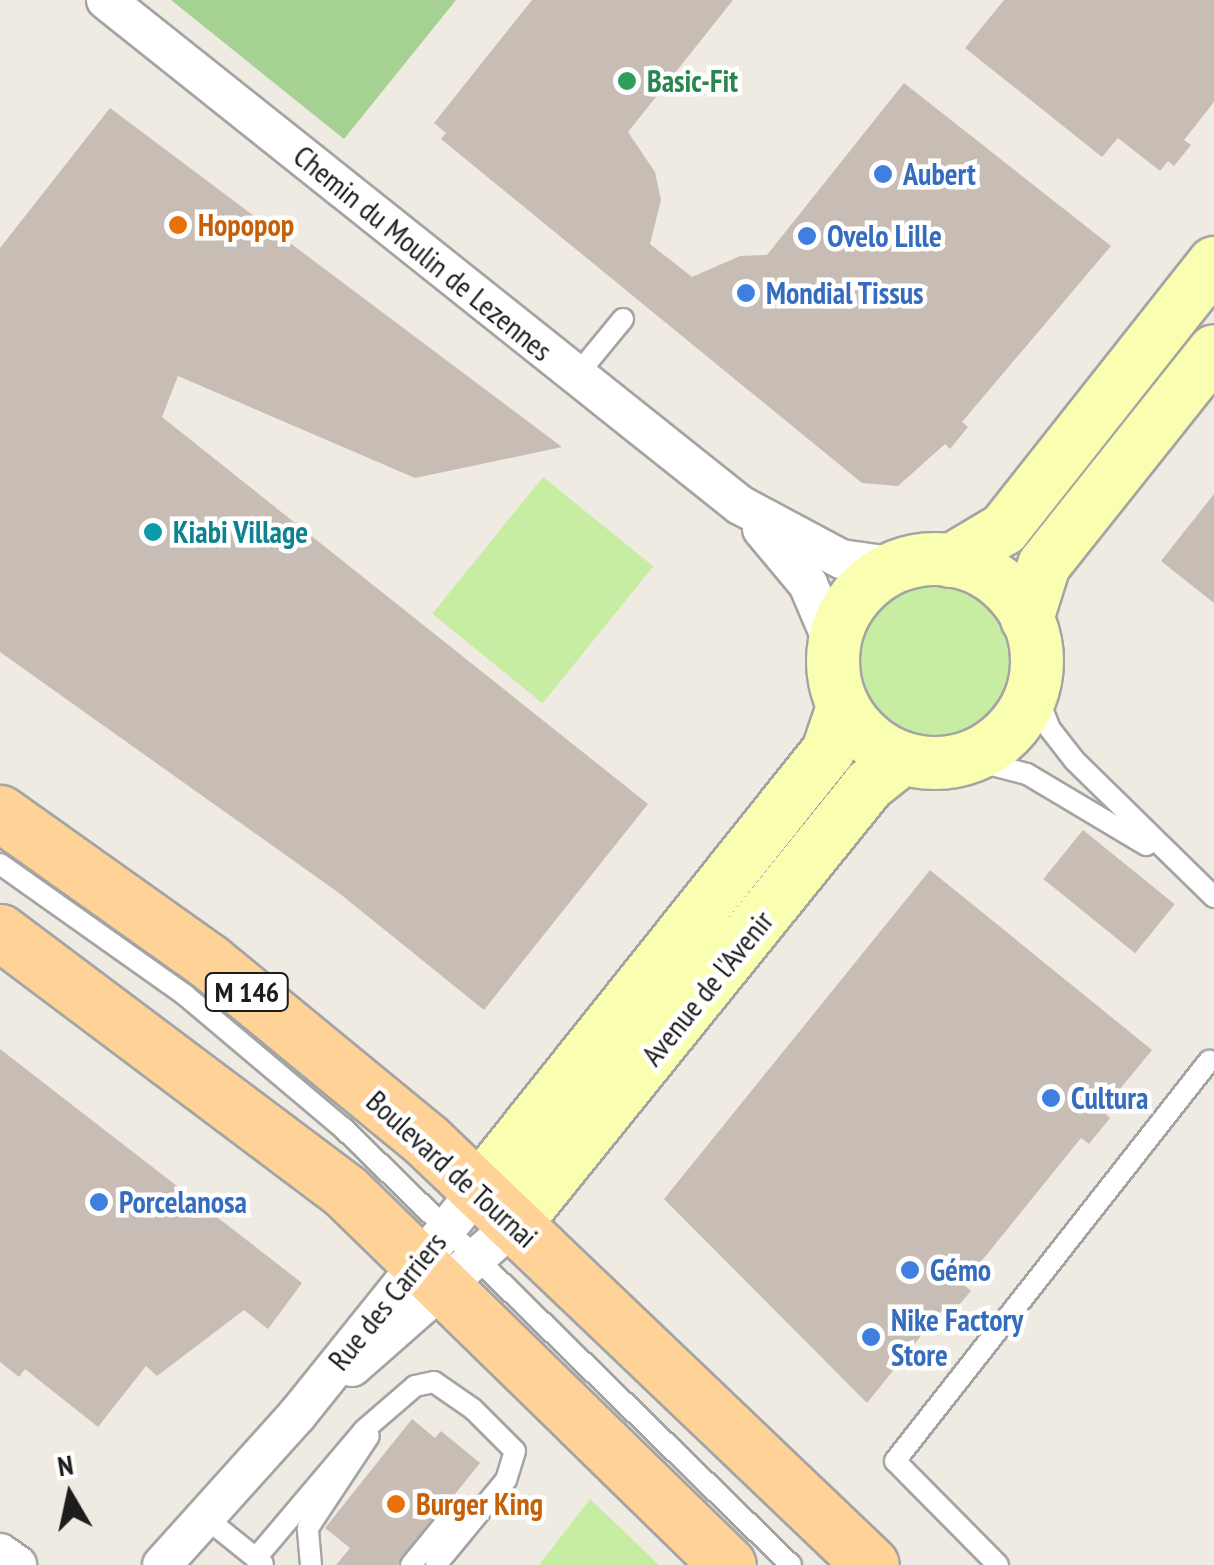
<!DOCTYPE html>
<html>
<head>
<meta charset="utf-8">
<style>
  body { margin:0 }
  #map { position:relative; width:1214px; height:1565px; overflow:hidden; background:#efebe2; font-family:"PT Sans Narrow",sans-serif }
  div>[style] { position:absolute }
  .grass>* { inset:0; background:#c7eda3; transform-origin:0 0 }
  .round { border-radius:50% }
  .forest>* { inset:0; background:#a5d193 }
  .building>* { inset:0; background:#c7bdb5; transform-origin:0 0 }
  .roads { filter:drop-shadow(2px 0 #a4a4a4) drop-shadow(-2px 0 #a4a4a4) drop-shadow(0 2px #a4a4a4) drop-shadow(0 -2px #a4a4a4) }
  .lane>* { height:20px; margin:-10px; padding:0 10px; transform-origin:10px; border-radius:10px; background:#fff }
  .street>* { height:38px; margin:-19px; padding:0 19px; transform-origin:19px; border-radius:19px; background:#fff }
  .secondary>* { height:52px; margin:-26px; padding:0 26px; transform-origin:26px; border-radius:26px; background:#fafeb1 }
  .secondary>.ring { margin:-26px; padding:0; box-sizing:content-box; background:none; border:52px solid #fafeb1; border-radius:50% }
  .primary>* { height:55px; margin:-27.5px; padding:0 27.5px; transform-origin:27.5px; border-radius:27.5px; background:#ffd297 }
  .dots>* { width:28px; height:28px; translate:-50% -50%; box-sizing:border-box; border:5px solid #fff; border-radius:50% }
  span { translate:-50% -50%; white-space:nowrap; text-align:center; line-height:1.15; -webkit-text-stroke:9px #fff; paint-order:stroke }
  .shield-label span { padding:2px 8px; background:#fff; border:2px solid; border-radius:8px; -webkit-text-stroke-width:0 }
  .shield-label { font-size:28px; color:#1d1d1d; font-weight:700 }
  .leisure-label { font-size:30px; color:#27864d; font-weight:700 }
  .left { translate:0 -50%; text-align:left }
  .shop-label { font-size:30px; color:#366cbe; font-weight:700 }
  .food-label { font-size:30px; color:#c56008; font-weight:700 }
  .street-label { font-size:30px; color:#1d1d1d }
  .culture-label { font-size:30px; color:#0d838f; font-weight:700 }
  .north { position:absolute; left:20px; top:1445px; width:100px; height:100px; -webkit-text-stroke:8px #fff; paint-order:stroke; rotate:351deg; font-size:28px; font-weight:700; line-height:40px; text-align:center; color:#1d1d1d }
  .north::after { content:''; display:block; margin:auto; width:35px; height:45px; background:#1d1d1d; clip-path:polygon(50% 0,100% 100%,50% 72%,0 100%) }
</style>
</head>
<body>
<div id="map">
  <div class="grass">
    <div style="left:543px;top:477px;width:142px;height:176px;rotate:39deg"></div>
    <div class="round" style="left:851px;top:576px;width:166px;height:166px"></div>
    <div style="clip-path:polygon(590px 1499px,630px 1537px,659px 1565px,539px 1565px)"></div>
  </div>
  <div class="forest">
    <div style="clip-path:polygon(171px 0,456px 0,344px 139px)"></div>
  </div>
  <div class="building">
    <div style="clip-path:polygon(532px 0,733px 0,628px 132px,655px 172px,661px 200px,650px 244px,692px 277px,740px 256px,767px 255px,904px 83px,1111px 246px,962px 422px,968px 427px,950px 449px,945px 444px,898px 486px,862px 483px,441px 139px,446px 133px,434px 123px)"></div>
    <div style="clip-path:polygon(1004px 0,1214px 0,1214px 102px,1184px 140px,1191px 145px,1174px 166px,1168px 161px,1160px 171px,1118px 138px,1102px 157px,965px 48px)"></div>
    <div style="clip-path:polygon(110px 108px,562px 447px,415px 478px,178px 376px,162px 417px,648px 804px,484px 1010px,339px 893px,0 652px,0 248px)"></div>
    <div style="clip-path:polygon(1214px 494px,1214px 603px,1161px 561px)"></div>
    <div style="left:1083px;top:830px;width:118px;height:63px;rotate:39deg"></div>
    <div style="clip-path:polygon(930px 870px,1152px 1050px,1102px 1111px,1110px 1118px,1089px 1144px,1081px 1138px,963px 1284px,971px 1291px,949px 1317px,941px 1311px,867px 1403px,664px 1199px)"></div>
    <div style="clip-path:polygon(0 1049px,302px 1283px,268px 1329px,244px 1310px,157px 1376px,146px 1366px,98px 1427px,25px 1369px,19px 1377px,0 1362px)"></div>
    <div style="clip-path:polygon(412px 1419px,435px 1438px,441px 1431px,480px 1463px,398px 1565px,336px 1565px,350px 1548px,325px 1528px)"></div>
  </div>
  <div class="roads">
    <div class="lane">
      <div style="left:576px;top:376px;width:74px;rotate:-50.5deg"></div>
      <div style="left:1033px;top:686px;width:46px;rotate:68.4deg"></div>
      <div style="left:1050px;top:729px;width:39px;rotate:52deg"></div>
      <div style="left:1074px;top:760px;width:196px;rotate:44.4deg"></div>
      <div style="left:965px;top:758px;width:64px;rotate:14.5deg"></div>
      <div style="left:1027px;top:774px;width:139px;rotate:30.8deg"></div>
      <div style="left:0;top:864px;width:227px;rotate:35.3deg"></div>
      <div style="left:185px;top:995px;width:207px;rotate:40.1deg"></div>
      <div style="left:343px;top:1128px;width:626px;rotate:44.29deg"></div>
      <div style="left:206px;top:1518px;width:73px;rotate:38.9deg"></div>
      <div style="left:256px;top:1558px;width:167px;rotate:-49.8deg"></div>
      <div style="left:364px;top:1430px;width:67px;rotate:-40.8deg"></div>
      <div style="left:415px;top:1386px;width:19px;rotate:-12deg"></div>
      <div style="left:434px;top:1382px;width:47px;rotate:34.7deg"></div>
      <div style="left:473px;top:1409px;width:59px;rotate:45deg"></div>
      <div style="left:515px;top:1451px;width:30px;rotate:107deg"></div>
      <div style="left:506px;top:1480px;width:110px;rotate:129.5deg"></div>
      <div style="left:311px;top:1565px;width:37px;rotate:-95deg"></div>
      <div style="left:308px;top:1528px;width:110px;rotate:-56.5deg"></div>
      <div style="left:411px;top:1565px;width:57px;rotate:-50.7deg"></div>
      <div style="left:447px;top:1521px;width:36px;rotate:-24deg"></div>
      <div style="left:998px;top:1565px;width:146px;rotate:-134.7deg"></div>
      <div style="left:895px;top:1461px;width:509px;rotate:-51.87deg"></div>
    </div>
    <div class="street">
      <div style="left:106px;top:0;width:811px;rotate:38.54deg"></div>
      <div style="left:740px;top:505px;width:115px;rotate:28.1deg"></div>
      <div style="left:841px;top:559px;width:58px;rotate:8deg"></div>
      <div style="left:762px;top:529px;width:72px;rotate:50.1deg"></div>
      <div style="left:808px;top:584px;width:66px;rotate:66.9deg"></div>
      <div style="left:352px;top:1367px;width:217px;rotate:-41.3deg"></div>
      <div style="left:0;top:1553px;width:21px;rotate:35deg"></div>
      <div style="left:162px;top:1565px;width:202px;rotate:-48deg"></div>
      <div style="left:297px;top:1415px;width:290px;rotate:-51.2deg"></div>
    </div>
    <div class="secondary">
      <div class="ring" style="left:833px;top:559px;width:152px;height:152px"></div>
      <div style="left:950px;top:561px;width:63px;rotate:-30.7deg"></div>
      <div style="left:1004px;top:529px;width:339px;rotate:-51.7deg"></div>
      <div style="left:1027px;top:619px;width:57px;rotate:-72.5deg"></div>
      <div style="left:1044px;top:565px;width:273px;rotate:-51.5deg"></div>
      <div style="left:479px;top:1189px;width:560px;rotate:-51.45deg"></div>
      <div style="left:828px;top:751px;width:46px;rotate:-71.2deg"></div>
      <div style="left:515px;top:1224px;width:564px;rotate:-51.12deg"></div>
      <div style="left:869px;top:785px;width:43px;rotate:-38.5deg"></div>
    </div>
    <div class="primary">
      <div style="left:0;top:813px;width:254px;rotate:35.4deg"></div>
      <div style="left:207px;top:960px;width:283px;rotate:39.4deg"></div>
      <div style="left:426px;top:1140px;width:615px;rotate:43.68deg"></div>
      <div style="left:0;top:932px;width:431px;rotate:36.9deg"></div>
      <div style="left:345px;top:1191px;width:535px;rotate:44.32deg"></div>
    </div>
  </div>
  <div class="dots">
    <div style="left:627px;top:81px;background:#2e9e5b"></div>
    <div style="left:883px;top:174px;background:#3f7fe0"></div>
    <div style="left:178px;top:225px;background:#e8710a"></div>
    <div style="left:807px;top:236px;background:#3f7fe0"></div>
    <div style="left:746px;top:293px;background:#3f7fe0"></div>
    <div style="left:153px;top:532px;background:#0f9aa8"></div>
    <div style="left:1051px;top:1098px;background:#3f7fe0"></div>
    <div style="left:99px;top:1202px;background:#3f7fe0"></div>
    <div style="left:910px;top:1270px;background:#3f7fe0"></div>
    <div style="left:871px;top:1337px;background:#3f7fe0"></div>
    <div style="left:396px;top:1504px;background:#e8710a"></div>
  </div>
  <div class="shield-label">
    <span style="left:247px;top:992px">M 146</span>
  </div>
  <div class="leisure-label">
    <span class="left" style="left:647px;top:81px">Basic-Fit</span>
  </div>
  <div class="shop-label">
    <span class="left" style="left:903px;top:174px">Aubert</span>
    <span class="left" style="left:827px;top:236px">Ovelo Lille</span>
    <span class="left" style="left:766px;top:293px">Mondial Tissus</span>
    <span class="left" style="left:1071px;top:1098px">Cultura</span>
    <span class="left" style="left:119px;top:1202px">Porcelanosa</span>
    <span class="left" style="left:930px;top:1270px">Gémo</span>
    <span class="left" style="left:891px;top:1337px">Nike Factory<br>Store</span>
  </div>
  <div class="food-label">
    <span class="left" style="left:198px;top:225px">Hopopop</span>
    <span class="left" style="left:416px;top:1504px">Burger King</span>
  </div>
  <div class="street-label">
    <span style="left:423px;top:253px;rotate:39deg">Chemin du Moulin de Lezennes</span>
    <span style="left:707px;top:988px;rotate:-51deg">Avenue de l'Avenir</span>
    <span style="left:452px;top:1169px;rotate:42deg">Boulevard de Tournai</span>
    <span style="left:387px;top:1301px;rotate:-51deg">Rue des Carriers</span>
  </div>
  <div class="culture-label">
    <span class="left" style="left:173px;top:532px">Kiabi Village</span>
  </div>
  <div class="north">N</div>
</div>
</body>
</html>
